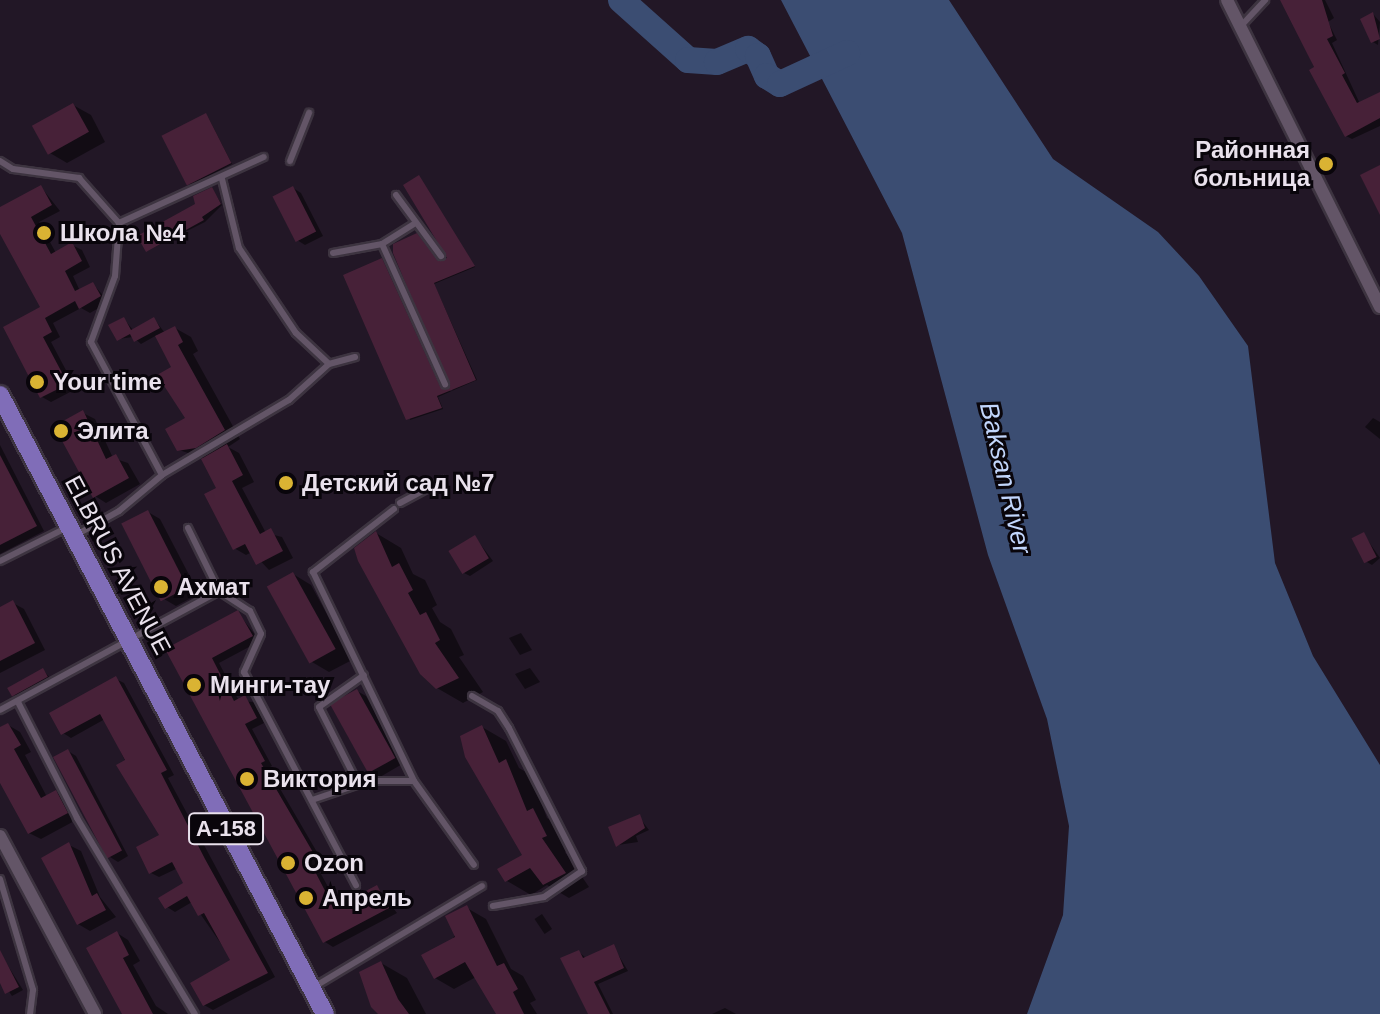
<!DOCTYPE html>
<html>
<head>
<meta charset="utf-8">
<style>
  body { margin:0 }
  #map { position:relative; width:1380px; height:1014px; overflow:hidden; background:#221726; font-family:Helvetica,sans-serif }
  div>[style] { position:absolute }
  .water>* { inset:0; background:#3b4d72 }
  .shadow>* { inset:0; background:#0007; transform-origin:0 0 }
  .river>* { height:26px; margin:-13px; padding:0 13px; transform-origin:13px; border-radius:13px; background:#3b4d72 }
  .building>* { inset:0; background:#472138; transform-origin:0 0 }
  .roads { filter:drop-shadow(2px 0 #3d3440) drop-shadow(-2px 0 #3d3440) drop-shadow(0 2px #3d3440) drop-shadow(0 -2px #3d3440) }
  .service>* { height:6px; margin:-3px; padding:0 3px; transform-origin:3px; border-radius:3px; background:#635567 }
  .minor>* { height:12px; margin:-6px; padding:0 6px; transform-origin:6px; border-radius:6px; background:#635567 }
  .primary>* { height:18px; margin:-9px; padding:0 9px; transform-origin:9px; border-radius:9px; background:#806db8 }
  .dots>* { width:22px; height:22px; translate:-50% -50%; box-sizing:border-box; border:4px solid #09050b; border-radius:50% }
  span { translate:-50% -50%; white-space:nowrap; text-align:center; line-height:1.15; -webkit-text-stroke:6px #09050b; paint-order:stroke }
  .shield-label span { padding:2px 6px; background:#09050b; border:2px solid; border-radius:6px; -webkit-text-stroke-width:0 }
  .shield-label { font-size:22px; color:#e9e1ec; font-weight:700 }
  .poi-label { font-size:24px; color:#e9e1ec; font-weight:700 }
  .right { translate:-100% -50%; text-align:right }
  .left { translate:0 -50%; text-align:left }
  .street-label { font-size:24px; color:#e9e1ec }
  .water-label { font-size:26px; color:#c2d6fc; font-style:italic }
</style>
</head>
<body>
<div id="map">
  <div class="water">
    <div style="clip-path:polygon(781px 0,949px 0,1053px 159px,1158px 232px,1199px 276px,1248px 346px,1275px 563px,1313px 656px,1380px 765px,1380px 1014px,1027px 1014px,1063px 915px,1069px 826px,1047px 719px,988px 555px,902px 233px)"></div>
  </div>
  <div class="shadow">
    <div style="clip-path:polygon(1283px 0,1325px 0,1334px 18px,1328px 22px,1337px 40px,1332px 43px,1360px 104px,1380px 94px,1380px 126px,1352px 139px,1346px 136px)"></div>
    <div style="clip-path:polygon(1373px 14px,1380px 22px,1378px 45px,1373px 42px)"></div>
    <div style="clip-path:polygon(73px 105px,91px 115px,105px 142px,67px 163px,50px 153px)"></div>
    <div style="clip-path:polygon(208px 117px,232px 164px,191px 185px,189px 184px)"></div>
    <div style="clip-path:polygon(419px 177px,475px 267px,434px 284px,477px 380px,438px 397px,443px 409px,410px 420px,382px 260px,441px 389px,453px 391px,395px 253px,439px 263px,450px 259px)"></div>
    <div style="clip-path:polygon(41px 187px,60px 211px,39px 222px,56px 253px,72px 245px,82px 250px,90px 267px,73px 276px,80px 291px,93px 284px,109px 302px,90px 313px,81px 308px,53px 323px,60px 337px,51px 342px,76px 389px,51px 402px,42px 397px,43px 308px,0 229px,0 210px)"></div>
    <div style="clip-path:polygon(293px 188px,301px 193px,323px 236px,305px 245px,297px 240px)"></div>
    <div style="clip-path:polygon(212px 189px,222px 205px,205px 222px,147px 251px)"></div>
    <div style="clip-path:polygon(124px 319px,133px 330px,154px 319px,165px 333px,175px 328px,191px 337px,198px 351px,193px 354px,240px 439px,228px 447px,239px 453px,254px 482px,242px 488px,266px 533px,282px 537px,293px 558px,269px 570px,252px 552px,246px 555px,234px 548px,219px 489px,203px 458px,179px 450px,188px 419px,173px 368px,157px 335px,141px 344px,133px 337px,118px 339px)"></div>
    <div style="clip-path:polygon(83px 413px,95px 419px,113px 458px,128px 463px,140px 484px,106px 503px,95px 496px)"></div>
    <div style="clip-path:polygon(1373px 418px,1380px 422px,1380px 439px,1365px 427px)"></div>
    <div style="clip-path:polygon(0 445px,44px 531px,0 554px)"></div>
    <div style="clip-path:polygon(148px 512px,160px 519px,199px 594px,176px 606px,164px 599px)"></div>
    <div style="clip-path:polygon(376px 533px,401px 548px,413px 574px,425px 580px,437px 605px,432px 608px,440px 622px,451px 629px,464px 655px,459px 657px,483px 692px,463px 703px,437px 688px)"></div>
    <div style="clip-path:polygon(1364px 535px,1380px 558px,1372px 565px,1367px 562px)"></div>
    <div style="clip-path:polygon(475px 537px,493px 561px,470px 576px,464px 573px)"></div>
    <div style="clip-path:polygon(293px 574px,311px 585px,352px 660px,329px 672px,312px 662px)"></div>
    <div style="clip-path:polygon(13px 603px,24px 609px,45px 650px,0 673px,0 609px)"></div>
    <div style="clip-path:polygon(238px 613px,260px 641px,219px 663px,239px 701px,254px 702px,264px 723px,252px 729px,272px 766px,268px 768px,321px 859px,315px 863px,339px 907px,377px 887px,397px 913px,333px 947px,325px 942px,168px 650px)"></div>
    <div style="clip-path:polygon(521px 633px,532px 650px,520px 655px,509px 638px)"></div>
    <div style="clip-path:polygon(530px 668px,540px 682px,525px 689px,515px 674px)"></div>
    <div style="clip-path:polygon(43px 670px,52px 680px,19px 698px,14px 695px)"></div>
    <div style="clip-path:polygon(116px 679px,124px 683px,174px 775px,168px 778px,275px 977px,213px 1010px,204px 1005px,233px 961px,192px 902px,175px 912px,167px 907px,186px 883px,178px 868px,159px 877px,151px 873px,161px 836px,105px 719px,71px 738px,63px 733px)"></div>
    <div style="clip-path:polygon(357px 691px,366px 696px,404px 763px,380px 777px,371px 772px)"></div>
    <div style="clip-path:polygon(8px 725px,20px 732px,31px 752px,25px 755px,47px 797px,56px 792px,68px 799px,78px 819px,41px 839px,29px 833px,0 778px,0 730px)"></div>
    <div style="clip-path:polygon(482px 727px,506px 741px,519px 768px,531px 775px,547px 818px,557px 824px,570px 850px,565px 852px,589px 887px,569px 898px,547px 885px,531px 895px,507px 881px,525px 856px)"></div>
    <div style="clip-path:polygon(68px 751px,76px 756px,128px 856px,118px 862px,110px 857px)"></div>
    <div style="clip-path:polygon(639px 817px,649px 830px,636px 836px,638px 842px,618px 845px)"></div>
    <div style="clip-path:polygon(69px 845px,81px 851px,100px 897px,116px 917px,90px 931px,78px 924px)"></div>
    <div style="clip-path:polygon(467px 908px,486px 919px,511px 969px,523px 976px,536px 1000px,530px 1003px,537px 1014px,497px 1014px,476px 977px,454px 989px,435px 978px)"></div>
    <div style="left:542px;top:914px;width:18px;height:9px;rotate:56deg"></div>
    <div style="clip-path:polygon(117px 933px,128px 940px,140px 961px,133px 965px,156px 1006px,168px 1014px,125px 1014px)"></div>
    <div style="clip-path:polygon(613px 946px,628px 971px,598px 984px,613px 1014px,590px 1014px,579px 952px,586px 958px)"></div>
    <div style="clip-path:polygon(0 953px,23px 990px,12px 996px,0 978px)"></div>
    <div style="clip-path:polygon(381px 963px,407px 978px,426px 1014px,384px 1014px)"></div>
    <div style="clip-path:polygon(725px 1008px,736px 1014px,712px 1014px)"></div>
  </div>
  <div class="river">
    <div style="left:621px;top:0;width:90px;rotate:41.8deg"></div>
    <div style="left:688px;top:60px;width:29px;rotate:4deg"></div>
    <div style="left:717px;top:62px;width:34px;rotate:-23deg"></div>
    <div style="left:748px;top:49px;width:12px;rotate:35deg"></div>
    <div style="left:758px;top:56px;width:22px;rotate:66deg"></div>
    <div style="left:767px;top:76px;width:15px;rotate:32deg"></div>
    <div style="left:780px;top:84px;width:74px;rotate:-24.8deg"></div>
  </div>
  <div class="building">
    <div style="clip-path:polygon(1280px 0,1322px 0,1333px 36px,1327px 39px,1345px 73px,1342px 75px,1357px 103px,1380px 92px,1380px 118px,1345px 137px,1309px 70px,1314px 67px)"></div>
    <div style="clip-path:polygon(1373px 12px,1380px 39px,1371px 43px,1360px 19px)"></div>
    <div style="left:73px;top:103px;width:33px;height:47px;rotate:61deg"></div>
    <div style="left:206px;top:113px;width:56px;height:50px;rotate:63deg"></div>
    <div style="clip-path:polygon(1380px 165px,1380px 215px,1360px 175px)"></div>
    <div style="clip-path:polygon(419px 175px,475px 266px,434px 283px,476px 380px,437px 396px,442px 408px,406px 420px,343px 275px,382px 258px,440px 386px,449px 388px,393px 253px,393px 244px,417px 233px,438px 261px,447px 258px,403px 185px)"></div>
    <div style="clip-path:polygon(41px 185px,52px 205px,31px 217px,51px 254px,72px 242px,82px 261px,65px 271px,75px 291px,93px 282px,101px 296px,79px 309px,75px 301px,45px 318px,52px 332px,43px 337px,68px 384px,40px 398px,3px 327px,40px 307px,0 234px,0 207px)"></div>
    <div style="left:293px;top:186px;width:51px;height:23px;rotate:63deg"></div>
    <div style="clip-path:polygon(212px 187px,221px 204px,202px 217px,204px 220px,146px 252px,137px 236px,195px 204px,193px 196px)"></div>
    <div style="clip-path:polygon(124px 317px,131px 330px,154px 317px,160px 328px,134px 342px,130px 334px,117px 341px,108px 325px)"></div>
    <div style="clip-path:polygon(175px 326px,183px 342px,178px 345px,225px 430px,196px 448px,177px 451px,165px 429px,185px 418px,157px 375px,171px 367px,155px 336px)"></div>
    <div style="clip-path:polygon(83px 410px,106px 459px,116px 454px,129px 478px,93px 498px,54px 426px)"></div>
    <div style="clip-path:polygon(227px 444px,243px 475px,232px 481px,260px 534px,271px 528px,283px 551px,256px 565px,245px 544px,233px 550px,204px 494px,216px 488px,201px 459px)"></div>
    <div style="clip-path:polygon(0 455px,37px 526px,0 545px)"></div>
    <div style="left:148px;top:510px;width:87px;height:30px;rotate:63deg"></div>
    <div style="clip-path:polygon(376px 531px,392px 567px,399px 563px,413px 590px,408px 593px,420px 615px,426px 612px,440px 640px,435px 643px,459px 678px,436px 689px,420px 674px,358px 561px,354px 548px)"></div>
    <div style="left:1364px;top:532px;width:28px;height:14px;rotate:63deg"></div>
    <div style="left:475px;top:535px;width:27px;height:31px;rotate:59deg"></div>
    <div style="left:293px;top:572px;width:88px;height:30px;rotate:61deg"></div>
    <div style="clip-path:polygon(13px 600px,35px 643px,0 661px,0 607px)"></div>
    <div style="clip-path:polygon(238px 610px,253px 636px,212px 658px,234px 701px,245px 695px,257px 718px,245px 724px,265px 761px,261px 763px,314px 854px,308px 858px,334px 908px,377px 885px,389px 908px,323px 943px,165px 649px)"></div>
    <div style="left:43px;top:668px;width:10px;height:41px;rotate:61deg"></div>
    <div style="clip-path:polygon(116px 676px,167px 770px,161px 773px,205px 859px,268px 973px,203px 1006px,190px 983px,230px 960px,204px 913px,198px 916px,187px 896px,165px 909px,158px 898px,183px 883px,172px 862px,149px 874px,136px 847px,159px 835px,116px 765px,125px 760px,100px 714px,61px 735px,49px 713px)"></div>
    <div style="left:357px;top:689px;width:79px;height:31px;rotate:61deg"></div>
    <div style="clip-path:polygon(8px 723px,21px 745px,14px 749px,41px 798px,56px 790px,68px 813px,28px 834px,0 783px,0 727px)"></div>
    <div style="clip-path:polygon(482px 725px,499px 763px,506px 759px,527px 811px,533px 808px,547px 836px,542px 838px,566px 873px,543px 885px,530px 868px,505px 882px,497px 869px,522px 855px,465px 757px,460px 736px)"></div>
    <div style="left:68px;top:749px;width:115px;height:17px;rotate:62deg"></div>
    <div style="clip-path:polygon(640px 814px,645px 828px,616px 847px,608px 827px)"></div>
    <div style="clip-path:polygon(69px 842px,92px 896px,97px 893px,106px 910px,77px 925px,41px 858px)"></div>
    <div style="clip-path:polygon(467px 905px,497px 966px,504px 963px,518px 989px,513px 992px,524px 1014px,496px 1014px,465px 962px,434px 979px,421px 955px,455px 937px,445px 916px)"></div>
    <div style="clip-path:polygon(117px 931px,129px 955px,123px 958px,153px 1014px,122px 1014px,86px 948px)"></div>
    <div style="clip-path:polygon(614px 944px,624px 968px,594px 982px,610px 1014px,588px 1014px,560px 958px,579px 950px,583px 958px)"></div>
    <div style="clip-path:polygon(0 950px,19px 987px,5px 994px,0 983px)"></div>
    <div style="clip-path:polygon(381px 961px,398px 999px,409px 1014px,378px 1014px,371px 1007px,359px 972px)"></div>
  </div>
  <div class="roads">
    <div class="service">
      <div style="left:1240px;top:27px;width:37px;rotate:-47deg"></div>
      <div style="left:0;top:161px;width:15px;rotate:32deg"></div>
      <div style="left:13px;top:169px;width:67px;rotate:7.8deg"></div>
      <div style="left:79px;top:178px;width:60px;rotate:48.4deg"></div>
      <div style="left:290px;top:161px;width:52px;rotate:-68.4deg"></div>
      <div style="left:222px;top:179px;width:71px;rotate:76.2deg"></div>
      <div style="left:239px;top:248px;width:102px;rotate:56.2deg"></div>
      <div style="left:296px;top:333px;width:45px;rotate:43.2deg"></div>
      <div style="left:396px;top:195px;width:76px;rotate:53.6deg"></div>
      <div style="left:382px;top:244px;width:40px;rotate:-32deg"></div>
      <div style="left:333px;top:253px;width:50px;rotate:-10.4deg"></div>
      <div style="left:382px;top:244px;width:154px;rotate:65.8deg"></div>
      <div style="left:162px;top:475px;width:151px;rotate:-118.1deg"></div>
      <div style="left:91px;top:342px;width:70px;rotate:-70deg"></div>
      <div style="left:115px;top:276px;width:53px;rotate:-85.7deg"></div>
      <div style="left:119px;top:223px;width:159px;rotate:-24.5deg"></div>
      <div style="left:400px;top:503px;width:49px;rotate:-28.1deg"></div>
      <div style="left:394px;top:509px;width:103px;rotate:142.1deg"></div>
      <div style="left:313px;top:572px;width:232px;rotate:64.2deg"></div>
      <div style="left:414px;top:781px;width:103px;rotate:54.5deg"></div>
      <div style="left:188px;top:528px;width:70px;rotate:63.8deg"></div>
      <div style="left:219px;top:591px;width:37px;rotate:33deg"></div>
      <div style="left:250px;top:611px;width:25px;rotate:64deg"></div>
      <div style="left:261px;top:634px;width:42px;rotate:114.1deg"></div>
      <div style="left:244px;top:672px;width:241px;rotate:62.3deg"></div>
      <div style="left:76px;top:535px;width:49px;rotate:-29.2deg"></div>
      <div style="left:119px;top:511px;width:56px;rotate:-39.9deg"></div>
      <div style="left:162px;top:475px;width:147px;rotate:-30.6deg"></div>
      <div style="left:289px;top:400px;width:54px;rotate:-42deg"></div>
      <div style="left:329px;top:364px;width:27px;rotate:-15deg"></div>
      <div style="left:0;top:561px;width:76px;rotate:-26.6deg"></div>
      <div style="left:472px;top:696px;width:30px;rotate:30deg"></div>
      <div style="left:498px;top:711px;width:20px;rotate:57deg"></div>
      <div style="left:509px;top:728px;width:161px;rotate:63deg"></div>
      <div style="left:582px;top:871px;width:46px;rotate:145.6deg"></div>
      <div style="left:544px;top:897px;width:52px;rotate:170deg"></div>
      <div style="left:18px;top:702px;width:130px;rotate:63deg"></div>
      <div style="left:77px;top:818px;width:229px;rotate:59deg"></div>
      <div style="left:0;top:710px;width:249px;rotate:-28.5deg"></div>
      <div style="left:358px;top:784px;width:86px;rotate:-116.9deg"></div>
      <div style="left:319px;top:707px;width:55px;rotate:-35.4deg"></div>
      <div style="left:312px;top:800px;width:59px;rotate:-18.7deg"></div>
      <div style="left:368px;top:781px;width:45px"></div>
      <div style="left:0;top:879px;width:116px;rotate:73.4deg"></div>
      <div style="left:33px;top:990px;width:24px;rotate:97deg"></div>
      <div style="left:314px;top:987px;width:196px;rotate:-31deg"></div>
    </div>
    <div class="minor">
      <div style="left:1227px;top:0;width:343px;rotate:63.5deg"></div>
      <div style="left:0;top:836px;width:202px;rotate:61.9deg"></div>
    </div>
    <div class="primary">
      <div style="left:0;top:395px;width:699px;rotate:62.3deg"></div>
    </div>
  </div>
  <div class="dots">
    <div style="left:1326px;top:164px;background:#dab333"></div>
    <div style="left:44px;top:233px;background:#dab333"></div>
    <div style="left:37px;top:382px;background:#dab333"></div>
    <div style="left:61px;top:431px;background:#dab333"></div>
    <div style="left:286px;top:483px;background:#dab333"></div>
    <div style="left:161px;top:587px;background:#dab333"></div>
    <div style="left:194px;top:685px;background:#dab333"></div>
    <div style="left:247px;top:779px;background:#dab333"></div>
    <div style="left:288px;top:863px;background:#dab333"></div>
    <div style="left:306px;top:898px;background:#dab333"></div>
  </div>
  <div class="shield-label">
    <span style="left:226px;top:829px">А-158</span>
  </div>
  <div class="poi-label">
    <span class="right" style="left:1310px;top:164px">Районная<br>больница</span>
    <span class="left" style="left:60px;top:233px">Школа №4</span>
    <span class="left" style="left:53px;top:382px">Your time</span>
    <span class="left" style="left:77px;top:431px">Элита</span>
    <span class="left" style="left:302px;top:483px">Детский сад №7</span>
    <span class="left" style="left:177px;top:587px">Ахмат</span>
    <span class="left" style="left:210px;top:685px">Минги-тау</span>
    <span class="left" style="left:263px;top:779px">Виктория</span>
    <span class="left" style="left:304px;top:863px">Ozon</span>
    <span class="left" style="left:322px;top:898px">Апрель</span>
  </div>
  <div class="street-label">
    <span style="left:118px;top:565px;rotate:62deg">ELBRUS AVENUE</span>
  </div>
  <div class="water-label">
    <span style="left:1005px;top:478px;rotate:77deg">Baksan River</span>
  </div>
</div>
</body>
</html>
